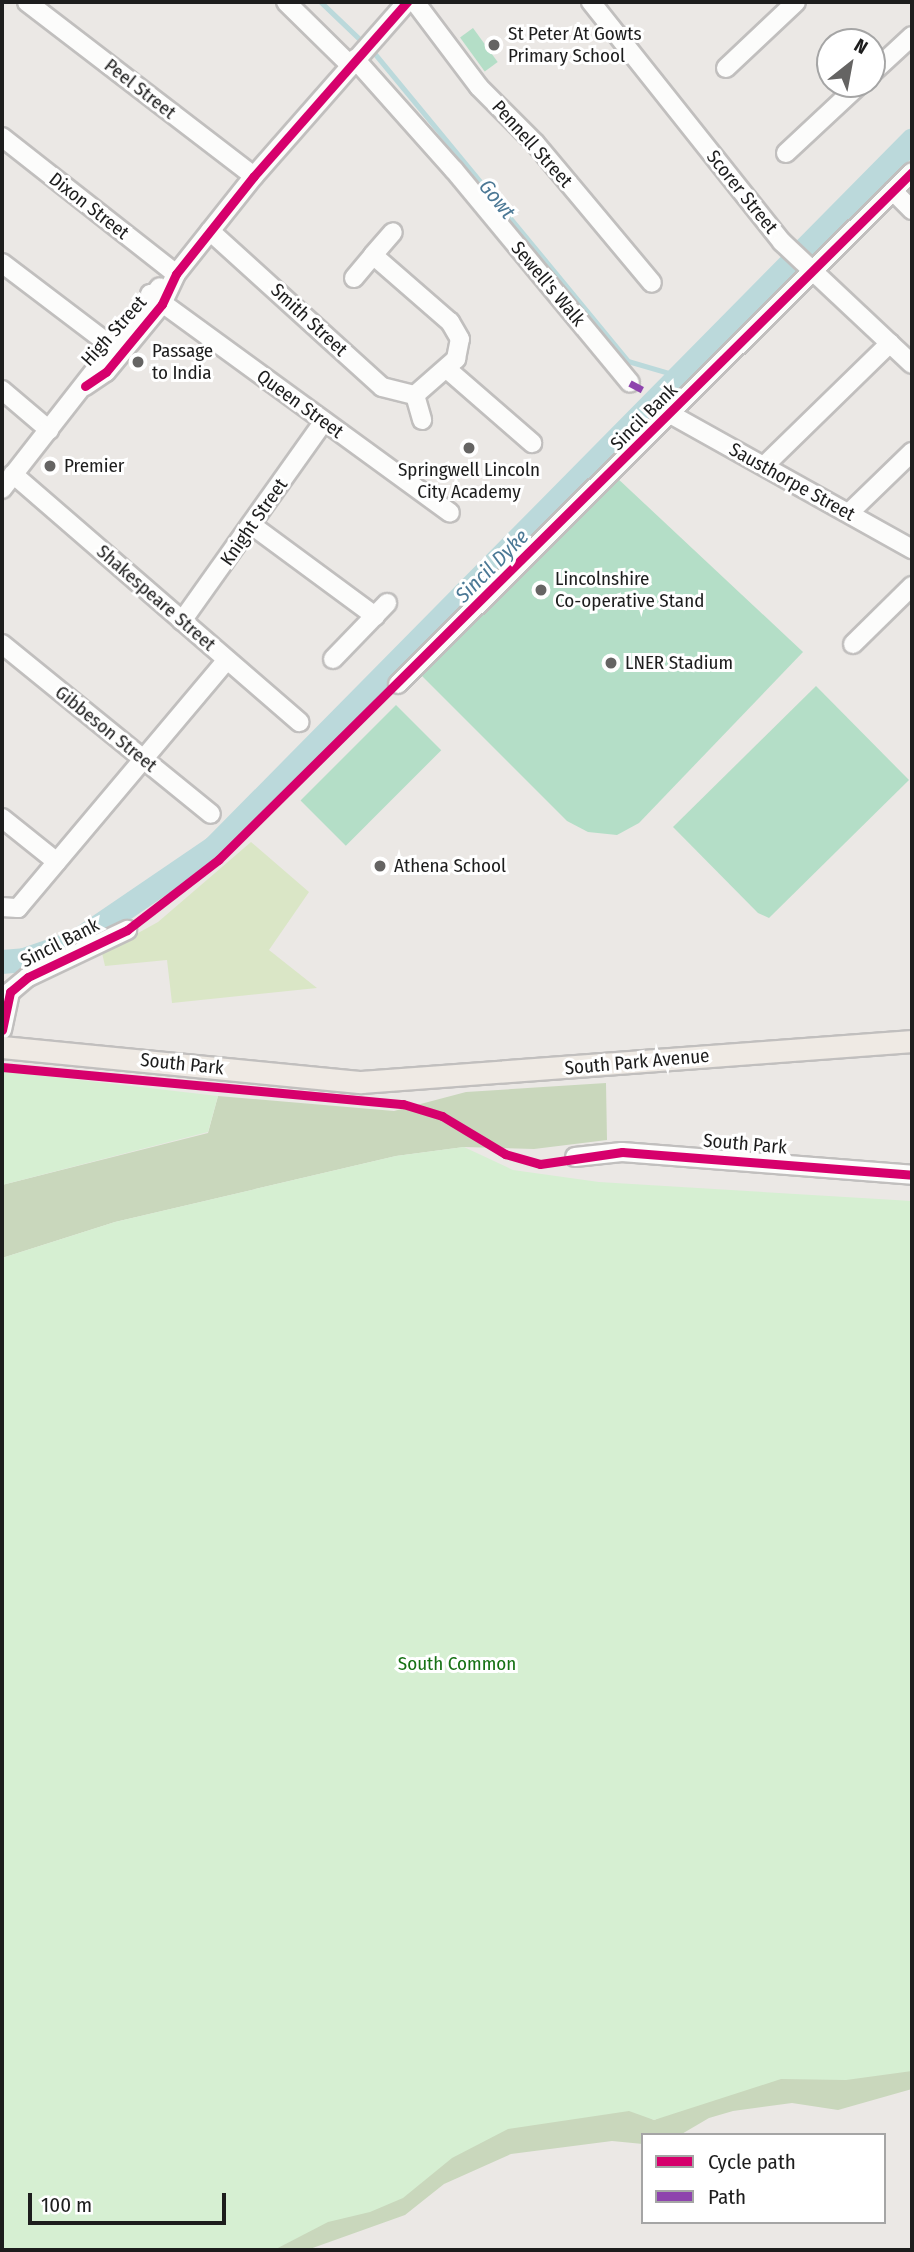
<!DOCTYPE html>
<html>
<head>
<meta charset="utf-8">
<style>
  body { margin:0 }
  #map { position:relative; width:914px; height:2252px; overflow:hidden; background:#ebe8e5; font-family:"Fira Sans Condensed",sans-serif }
  div>[style] { position:absolute }
  .grass>* { inset:0; background:#dae6c6 }
  .forest>* { inset:0; background:#c9d7bc }
  .park>* { inset:0; background:#d6efd2 }
  .pitch>* { inset:0; background:#b4dec7; transform-origin:0 0 }
  .stream>* { height:4.5px; margin:-2.25px; padding:0 2.25px; transform-origin:2.25px; border-radius:2.25px; background:#bbd9db }
  .river>* { height:24px; margin:-12px; padding:0 12px; transform-origin:12px; border-radius:12px; background:#bbd9db }
  .roads { filter:drop-shadow(2px 0 #c1bfbe) drop-shadow(-2px 0 #c1bfbe) drop-shadow(0 2px #c1bfbe) drop-shadow(0 -2px #c1bfbe) }
  .minor>* { height:18px; margin:-9px; padding:0 9px; transform-origin:9px; border-radius:9px; background:#fcfcfb }
  .major>* { height:21px; margin:-10.5px; padding:0 10.5px; transform-origin:10.5px; border-radius:10.5px; background:#efeae4 }
  .quiet>* { height:7px; margin-top:-3.5px; transform-origin:0; background:repeating-linear-gradient(90deg,#8e44ad 0 14px,transparent 0 21px) }
  .cycleway>* { height:9px; margin:-4.5px; padding:0 4.5px; transform-origin:4.5px; border-radius:4.5px; background:#d6006c }
  .dots>* { width:19px; height:19px; translate:-50% -50%; box-sizing:border-box; border:4px solid #fff; border-radius:50% }
  span { translate:-50% -50%; white-space:nowrap; text-align:center; line-height:1.15; -webkit-text-stroke:6px #fff; paint-order:stroke }
  .poi-label { font-size:19px; color:#1d1d1d }
  .left { translate:0 -50%; text-align:left }
  .street-label { font-size:19px; color:#1d1d1d }
  .park-label { font-size:19px; color:#167114 }
  .water-label { font-size:21px; color:#4b7895; font-style:italic }
  .frame { position:absolute; inset:0; border:4px solid #1d1d1d; pointer-events:none }
  .legend { position:absolute; left:641px; top:2133px; width:245px; height:91px; box-sizing:border-box; background:#fff; border:2px solid #a5a5a5; margin:0; padding:9px 12px; list-style:none; font-size:21px; color:#1d1d1d }
  .legend li { display:flex; align-items:center; gap:14px; height:35px }
  .legend b { width:35px; border:2px solid #a5a5a5 }
  .north { position:absolute; left:816px; top:28px; width:70px; height:70px; box-sizing:border-box; background:#fff; border:2px solid #a5a5a5; border-radius:50%; rotate:31deg; font-size:19px; font-weight:700; line-height:28px; text-align:center; color:#1d1d1d }
  .north::after { content:''; display:block; margin:auto; width:24px; height:32px; background:#656463; clip-path:polygon(50% 0,100% 100%,50% 72%,0 100%) }
  .scale { position:absolute; left:28px; top:2193px; width:198px; height:32px; box-sizing:border-box; border:4px solid #1d1d1d; border-top:0; padding-left:9px; font-size:21px; line-height:24px; white-space:nowrap; color:#1d1d1d; -webkit-text-stroke:5px #fff; paint-order:stroke }
</style>
</head>
<body>
<div id="map">
  <div class="grass">
    <div style="clip-path:polygon(251px 842px,309px 892px,269px 950px,317px 988px,172px 1003px,167px 960px,105px 966px,102px 953px,158px 922px)"></div>
  </div>
  <div class="forest">
    <div style="clip-path:polygon(606px 1083px,607px 1140px,534px 1149px,464px 1147px,396px 1156px,115px 1222px,2px 1258px,2px 1185px,208px 1133px,218px 1096px,394px 1111px,466px 1092px)"></div>
    <div style="clip-path:polygon(912px 2008px,912px 2089px,838px 2110px,792px 2103px,733px 2111px,709px 2118px,680px 2135px,643px 2135px,643px 2144px,612px 2141px,511px 2154px,444px 2184px,405px 2215px,307px 2250px,267px 2250px,571px 2075px,654px 2120px)"></div>
  </div>
  <div class="park">
    <div style="clip-path:polygon(2px 1071px,218px 1096px,208px 1132px,2px 1185px)"></div>
    <div style="clip-path:polygon(464px 1147px,513px 1170px,599px 1182px,912px 1201px,912px 2071px,846px 2080px,781px 2079px,654px 2120px,629px 2111px,508px 2129px,452px 2158px,403px 2198px,370px 2212px,328px 2222px,274px 2250px,2px 2250px,2px 1258px,115px 1222px,396px 1156px)"></div>
  </div>
  <div class="pitch">
    <div style="left:473px;top:28px;width:42px;height:16px;rotate:54deg"></div>
    <div style="clip-path:polygon(615px 476px,803px 652px,639px 823px,617px 835px,588px 832px,567px 821px,419px 673px)"></div>
    <div style="clip-path:polygon(816px 686px,909px 780px,769px 918px,758px 913px,673px 827px)"></div>
    <div style="left:396px;top:705px;width:64px;height:135px;rotate:45deg"></div>
  </div>
  <div class="stream">
    <div style="left:321px;top:2px;width:62px;rotate:43.7deg"></div>
    <div style="left:372px;top:50px;width:403px;rotate:50.5deg"></div>
    <div style="left:628px;top:361px;width:57px;rotate:16.2deg"></div>
  </div>
  <div class="river">
    <div style="left:2px;top:962px;width:22px;rotate:-5deg"></div>
    <div style="left:24px;top:960px;width:55px;rotate:-19.1deg"></div>
    <div style="left:76px;top:942px;width:167px;rotate:-34.3deg"></div>
    <div style="left:214px;top:848px;width:994px;rotate:-45.37deg"></div>
  </div>
  <div class="roads">
    <div class="minor">
      <div style="left:27px;top:2px;width:286px;rotate:37.5deg"></div>
      <div style="left:286px;top:2px;width:90px;rotate:44.5deg"></div>
      <div style="left:415px;top:2px;width:106px;rotate:53deg"></div>
      <div style="left:479px;top:87px;width:79px;rotate:45deg"></div>
      <div style="left:535px;top:143px;width:182px;rotate:50.1deg"></div>
      <div style="left:591px;top:2px;width:307px;rotate:51.5deg"></div>
      <div style="left:782px;top:242px;width:178px;rotate:43.2deg"></div>
      <div style="left:355px;top:59px;width:149px;rotate:48.3deg"></div>
      <div style="left:454px;top:170px;width:276px;rotate:50.4deg"></div>
      <div style="left:726px;top:68px;width:96px;rotate:-43.3deg"></div>
      <div style="left:872px;top:73px;width:54px;rotate:-42.8deg"></div>
      <div style="left:2px;top:137px;width:221px;rotate:38.2deg"></div>
      <div style="left:786px;top:153px;width:101px;rotate:-43deg"></div>
      <div style="left:893px;top:191px;width:27px;rotate:45deg"></div>
      <div style="left:210px;top:231px;width:232px;rotate:42.2deg"></div>
      <div style="left:382px;top:387px;width:34px;rotate:14deg"></div>
      <div style="left:415px;top:395px;width:55px;rotate:-41.3deg"></div>
      <div style="left:456px;top:359px;width:20px;rotate:-79deg"></div>
      <div style="left:460px;top:339px;width:20px;rotate:-120deg"></div>
      <div style="left:450px;top:322px;width:102px;rotate:-139deg"></div>
      <div style="left:373px;top:255px;width:30px;rotate:-49deg"></div>
      <div style="left:2px;top:263px;width:136px;rotate:37.2deg"></div>
      <div style="left:354px;top:278px;width:30px;rotate:-50deg"></div>
      <div style="left:150px;top:294px;width:371px;rotate:36.1deg"></div>
      <div style="left:447px;top:369px;width:113px;rotate:41deg"></div>
      <div style="left:85px;top:386px;width:25px;rotate:-34deg"></div>
      <div style="left:106px;top:372px;width:88px;rotate:-50.5deg"></div>
      <div style="left:162px;top:304px;width:33px;rotate:-65deg"></div>
      <div style="left:176px;top:274px;width:125px;rotate:-51.5deg"></div>
      <div style="left:254px;top:176px;width:232px;rotate:-48.7deg"></div>
      <div style="left:2px;top:390px;width:62px;rotate:40.4deg"></div>
      <div style="left:415px;top:395px;width:26px;rotate:74deg"></div>
      <div style="left:672px;top:415px;width:275px;rotate:29.2deg"></div>
      <div style="left:764px;top:466px;width:176px;rotate:-44.3deg"></div>
      <div style="left:13px;top:474px;width:379px;rotate:40.9deg"></div>
      <div style="left:2px;top:489px;width:256px;rotate:-52deg"></div>
      <div style="left:849px;top:513px;width:88px;rotate:-44.1deg"></div>
      <div style="left:253px;top:526px;width:152px;rotate:36.4deg"></div>
      <div style="left:182px;top:621px;width:245px;rotate:-54.6deg"></div>
      <div style="left:2px;top:644px;width:269px;rotate:39.1deg"></div>
      <div style="left:853px;top:644px;width:83px;rotate:-44.5deg"></div>
      <div style="left:333px;top:659px;width:78px;rotate:-46deg"></div>
      <div style="left:398px;top:684px;width:725px;rotate:-44.89deg"></div>
      <div style="left:2px;top:818px;width:70px;rotate:38.7deg"></div>
      <div style="left:2px;top:907px;width:16px;rotate:4deg"></div>
      <div style="left:18px;top:908px;width:324px;rotate:-49.9deg"></div>
      <div style="left:2px;top:1030px;width:39px;rotate:-78deg"></div>
      <div style="left:10px;top:992px;width:23px;rotate:-40deg"></div>
      <div style="left:28px;top:977px;width:110px;rotate:-25.4deg"></div>
      <div style="left:575px;top:1157px;width:47px;rotate:-6.1deg"></div>
      <div style="left:622px;top:1152px;width:291px;rotate:4.5deg"></div>
    </div>
    <div class="major">
      <div style="left:2px;top:1047px;width:361px;rotate:5.6deg"></div>
      <div style="left:361px;top:1082px;width:553px;rotate:-4.26deg"></div>
    </div>
  </div>
  <div class="quiet">
    <div style="left:630px;top:383px;width:17px;rotate:28deg"></div>
  </div>
  <div class="cycleway">
    <div style="left:85px;top:386px;width:25px;rotate:-34deg"></div>
    <div style="left:106px;top:372px;width:88px;rotate:-50.5deg"></div>
    <div style="left:162px;top:304px;width:33px;rotate:-65deg"></div>
    <div style="left:176px;top:274px;width:125px;rotate:-51.5deg"></div>
    <div style="left:254px;top:176px;width:232px;rotate:-48.7deg"></div>
    <div style="left:2px;top:1030px;width:39px;rotate:-78deg"></div>
    <div style="left:10px;top:992px;width:23px;rotate:-40deg"></div>
    <div style="left:28px;top:977px;width:110px;rotate:-25.4deg"></div>
    <div style="left:127px;top:930px;width:115px;rotate:-37.6deg"></div>
    <div style="left:218px;top:860px;width:977px;rotate:-44.75deg"></div>
    <div style="left:2px;top:1067px;width:403px;rotate:5.3deg"></div>
    <div style="left:403px;top:1104px;width:41px;rotate:17.1deg"></div>
    <div style="left:442px;top:1116px;width:74px;rotate:31.1deg"></div>
    <div style="left:505px;top:1154px;width:36px;rotate:16deg"></div>
    <div style="left:540px;top:1164px;width:83px;rotate:-8.3deg"></div>
    <div style="left:622px;top:1152px;width:291px;rotate:4.5deg"></div>
  </div>
  <div class="dots">
    <div style="left:494px;top:45px;background:#656463"></div>
    <div style="left:138px;top:362px;background:#656463"></div>
    <div style="left:469px;top:448px;background:#656463"></div>
    <div style="left:50px;top:466px;background:#656463"></div>
    <div style="left:541px;top:590px;background:#656463"></div>
    <div style="left:611px;top:663px;background:#656463"></div>
    <div style="left:380px;top:866px;background:#656463"></div>
  </div>
  <div class="poi-label">
    <span class="left" style="left:508px;top:45px">St Peter At Gowts<br>Primary School</span>
    <span class="left" style="left:152px;top:362px">Passage<br>to India</span>
    <span class="left" style="left:64px;top:466px">Premier</span>
    <span style="left:469px;top:481px">Springwell Lincoln<br>City Academy</span>
    <span class="left" style="left:555px;top:590px">Lincolnshire<br>Co-operative Stand</span>
    <span class="left" style="left:625px;top:663px">LNER Stadium</span>
    <span class="left" style="left:394px;top:866px">Athena School</span>
  </div>
  <div class="street-label">
    <span style="left:140px;top:89px;rotate:38deg">Peel Street</span>
    <span style="left:532px;top:144px;rotate:48deg">Pennell Street</span>
    <span style="left:742px;top:192px;rotate:51deg">Scorer Street</span>
    <span style="left:89px;top:206px;rotate:38deg">Dixon Street</span>
    <span style="left:548px;top:284px;rotate:50deg">Sewell's Walk</span>
    <span style="left:309px;top:320px;rotate:43deg">Smith Street</span>
    <span style="left:114px;top:331px;rotate:-48deg">High Street</span>
    <span style="left:300px;top:404px;rotate:36deg">Queen Street</span>
    <span style="left:644px;top:417px;rotate:-45deg">Sincil Bank</span>
    <span style="left:792px;top:482px;rotate:29deg">Sausthorpe Street</span>
    <span style="left:254px;top:522px;rotate:-55deg">Knight Street</span>
    <span style="left:156px;top:598px;rotate:41deg">Shakespeare Street</span>
    <span style="left:106px;top:729px;rotate:39deg">Gibbeson Street</span>
    <span style="left:60px;top:943px;rotate:-27deg">Sincil Bank</span>
    <span style="left:637px;top:1062px;rotate:-5deg">South Park Avenue</span>
    <span style="left:182px;top:1064px;rotate:6deg">South Park</span>
    <span style="left:745px;top:1144px;rotate:5deg">South Park</span>
  </div>
  <div class="park-label">
    <span style="left:457px;top:1664px">South Common</span>
  </div>
  <div class="water-label">
    <span style="left:497px;top:199px;rotate:51deg">Gowt</span>
    <span style="left:492px;top:566px;rotate:-45deg">Sincil Dyke</span>
  </div>
  <div class="frame"></div>
  <ul class="legend">
  <li><b style="height:9px;background:#d6006c"></b>Cycle path</li>
  <li><b style="height:9px;background:#8e44ad"></b>Path</li>
  </ul>
  <div class="north">N</div>
  <div class="scale">100 m</div>
</div>
</body>
</html>
